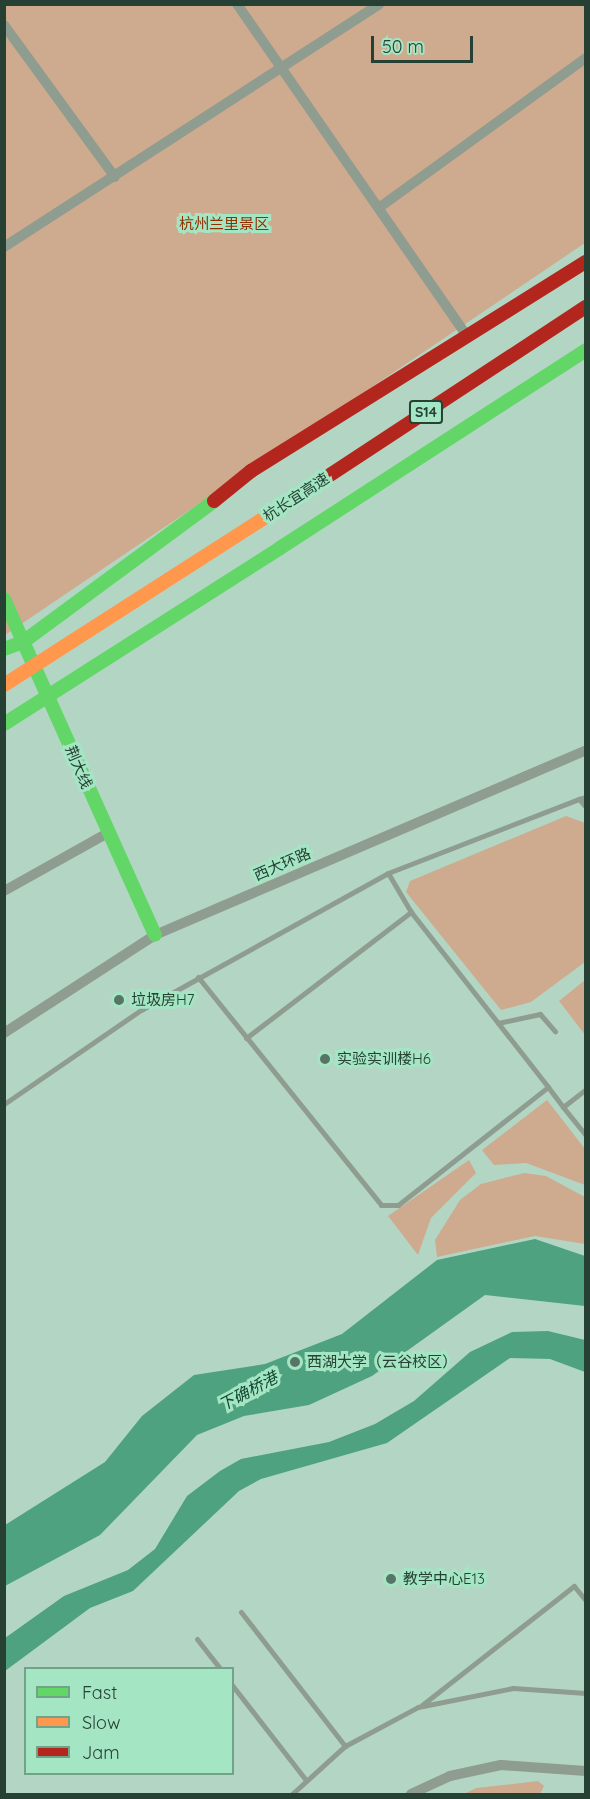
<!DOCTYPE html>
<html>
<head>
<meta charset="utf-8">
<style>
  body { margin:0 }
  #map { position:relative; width:590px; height:1799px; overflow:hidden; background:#b3d6c4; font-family:Quicksand,"Noto Sans SC",sans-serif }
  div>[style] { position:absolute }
  .green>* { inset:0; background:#ceab8e }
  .water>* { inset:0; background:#4fa27f }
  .lane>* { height:5px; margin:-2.5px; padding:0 2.5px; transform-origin:2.5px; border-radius:2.5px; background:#8f9c90 }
  .street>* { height:10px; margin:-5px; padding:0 5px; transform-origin:5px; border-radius:5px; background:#8f9c90 }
  .fast>* { height:14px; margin:-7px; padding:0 7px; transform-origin:7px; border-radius:7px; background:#63d668 }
  .jam>* { height:14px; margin:-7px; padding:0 7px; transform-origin:7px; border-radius:7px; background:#b3261e }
  .fast-bridge>* { height:14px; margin:-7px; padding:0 7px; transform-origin:7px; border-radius:7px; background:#63d668 }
  .slow-bridge>* { height:14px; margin:-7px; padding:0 7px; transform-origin:7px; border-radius:7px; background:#ff974d }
  .dots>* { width:16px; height:16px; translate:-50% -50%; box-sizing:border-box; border:3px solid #a4e5c3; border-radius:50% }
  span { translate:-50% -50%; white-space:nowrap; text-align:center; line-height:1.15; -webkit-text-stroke:6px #a4e5c3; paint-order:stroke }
  .shield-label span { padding:2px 4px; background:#a4e5c3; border:2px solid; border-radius:4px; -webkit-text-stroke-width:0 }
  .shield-label { font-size:14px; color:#264134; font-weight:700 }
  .park-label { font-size:15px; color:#8f3100 }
  .street-label { font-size:15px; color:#264134 }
  .poi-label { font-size:15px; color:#264134 }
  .left { translate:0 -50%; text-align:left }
  .water-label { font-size:16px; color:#104730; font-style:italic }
  .frame { position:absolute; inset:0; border:6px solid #264134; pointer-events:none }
  .legend { position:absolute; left:24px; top:1667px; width:210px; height:108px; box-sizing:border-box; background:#a4e5c3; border:2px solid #72a38a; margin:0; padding:8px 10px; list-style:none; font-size:18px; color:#264134 }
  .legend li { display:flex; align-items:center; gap:12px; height:30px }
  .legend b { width:30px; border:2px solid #72a38a }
  .scale { position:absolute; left:371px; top:36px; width:102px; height:27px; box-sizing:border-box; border:3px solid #264134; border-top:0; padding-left:8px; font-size:18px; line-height:21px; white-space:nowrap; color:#264134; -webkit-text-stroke:4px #a4e5c3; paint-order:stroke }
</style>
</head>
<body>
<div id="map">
  <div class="green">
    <div style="clip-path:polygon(5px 5px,585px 5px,585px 243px,5px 635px)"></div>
    <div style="clip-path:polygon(566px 816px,585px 823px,585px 962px,531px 1002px,501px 1010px,406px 892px,410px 881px)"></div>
    <div style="clip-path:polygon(585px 980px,585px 1035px,559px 1001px)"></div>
    <div style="clip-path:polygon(547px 1100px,585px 1149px,585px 1185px,526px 1163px,494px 1165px,482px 1150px)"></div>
    <div style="clip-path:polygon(469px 1160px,476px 1173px,431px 1218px,418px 1255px,388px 1216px)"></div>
    <div style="clip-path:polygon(524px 1173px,546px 1176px,585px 1197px,585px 1244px,535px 1236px,437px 1257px,435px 1240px,460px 1200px,481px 1184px)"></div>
    <div style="clip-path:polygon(538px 1781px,544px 1786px,540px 1794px,464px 1794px,476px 1788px)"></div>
  </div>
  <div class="water">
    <div style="clip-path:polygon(535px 1239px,585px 1256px,585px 1306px,485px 1295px,372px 1376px,309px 1405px,244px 1416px,197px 1435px,100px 1535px,5px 1586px,5px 1525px,105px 1462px,142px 1416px,194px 1375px,265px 1364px,342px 1334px,437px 1260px)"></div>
    <div style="clip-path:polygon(548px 1331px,585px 1340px,585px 1372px,550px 1359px,510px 1358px,387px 1443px,261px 1479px,239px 1491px,133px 1591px,90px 1608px,5px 1671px,5px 1638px,64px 1596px,128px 1570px,155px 1549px,187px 1496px,220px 1471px,241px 1459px,329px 1442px,375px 1424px,414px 1401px,470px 1352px,512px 1332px)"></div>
  </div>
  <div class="lane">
    <div style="left:586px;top:797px;width:7px;rotate:164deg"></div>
    <div style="left:579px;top:799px;width:11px;rotate:49deg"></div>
    <div style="left:388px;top:873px;width:45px;rotate:59.5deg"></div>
    <div style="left:411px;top:912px;width:222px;rotate:51.9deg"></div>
    <div style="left:198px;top:977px;width:292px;rotate:51.2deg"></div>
    <div style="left:381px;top:1205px;width:17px"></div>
    <div style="left:398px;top:1205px;width:191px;rotate:-38.2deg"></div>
    <div style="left:548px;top:1087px;width:25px;rotate:53deg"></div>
    <div style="left:563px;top:1107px;width:29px;rotate:-38deg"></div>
    <div style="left:498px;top:1023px;width:43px;rotate:-12.1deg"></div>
    <div style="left:540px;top:1014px;width:23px;rotate:49deg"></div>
    <div style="left:246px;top:1038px;width:208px;rotate:-37.4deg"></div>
    <div style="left:4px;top:1104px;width:166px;rotate:-34.5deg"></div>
    <div style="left:141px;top:1010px;width:282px;rotate:-29deg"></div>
    <div style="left:388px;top:873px;width:205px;rotate:-21.2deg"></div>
    <div style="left:563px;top:1107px;width:36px;rotate:51deg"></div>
    <div style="left:241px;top:1612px;width:170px;rotate:52.2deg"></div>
    <div style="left:197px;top:1639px;width:37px;rotate:52deg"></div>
    <div style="left:232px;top:1685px;width:120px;rotate:52.1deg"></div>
    <div style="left:422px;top:1705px;width:193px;rotate:-38.1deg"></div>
    <div style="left:574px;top:1586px;width:19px;rotate:51deg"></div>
    <div style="left:292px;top:1794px;width:72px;rotate:-42.2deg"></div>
    <div style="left:345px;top:1746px;width:83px;rotate:-28.1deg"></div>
    <div style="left:418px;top:1707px;width:97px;rotate:-11.3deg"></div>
    <div style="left:513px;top:1688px;width:73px;rotate:3.9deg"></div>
  </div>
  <div class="street">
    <div style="left:237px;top:4px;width:405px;rotate:55.3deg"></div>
    <div style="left:4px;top:25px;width:188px;rotate:53.9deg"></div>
    <div style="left:380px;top:207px;width:254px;rotate:-35.9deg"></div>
    <div style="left:4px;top:247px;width:447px;rotate:-32.9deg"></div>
    <div style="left:4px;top:891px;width:117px;rotate:-29.2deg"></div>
    <div style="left:4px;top:1033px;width:180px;rotate:-33deg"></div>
    <div style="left:155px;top:935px;width:469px;rotate:-23.2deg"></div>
    <div style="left:411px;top:1794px;width:43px;rotate:-24.8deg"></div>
    <div style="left:450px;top:1776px;width:52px;rotate:-12.2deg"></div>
    <div style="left:501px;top:1765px;width:85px;rotate:4deg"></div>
  </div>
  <div class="fast">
    <div style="left:280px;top:548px;width:364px;rotate:-32.9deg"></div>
    <div style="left:4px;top:599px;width:368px;rotate:65.8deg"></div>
    <div style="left:4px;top:649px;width:20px;rotate:-20deg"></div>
    <div style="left:23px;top:642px;width:237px;rotate:-36.4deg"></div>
  </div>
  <div class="jam">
    <div style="left:214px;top:501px;width:48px;rotate:-39deg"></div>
    <div style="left:251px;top:471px;width:395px;rotate:-32deg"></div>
    <div style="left:266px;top:517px;width:383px;rotate:-33.3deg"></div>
  </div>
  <div class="fast-bridge">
    <div style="left:4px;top:724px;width:327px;rotate:-32.5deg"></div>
  </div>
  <div class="slow-bridge">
    <div style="left:4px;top:685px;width:311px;rotate:-32.7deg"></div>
  </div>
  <div class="dots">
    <div style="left:119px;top:1000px;background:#577566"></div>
    <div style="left:325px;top:1059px;background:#577566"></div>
    <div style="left:295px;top:1362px;background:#577566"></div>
    <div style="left:391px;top:1579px;background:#577566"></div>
  </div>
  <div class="shield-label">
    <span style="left:426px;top:412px">S14</span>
  </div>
  <div class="park-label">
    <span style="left:224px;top:224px">杭州兰里景区</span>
  </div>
  <div class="street-label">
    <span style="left:296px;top:497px;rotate:-33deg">杭长宜高速</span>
    <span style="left:79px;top:767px;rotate:67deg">荆大线</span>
    <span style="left:282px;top:864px;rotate:-23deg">西大环路</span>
  </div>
  <div class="poi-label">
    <span class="left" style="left:131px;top:1000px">垃圾房H7</span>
    <span class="left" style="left:337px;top:1059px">实验实训楼H6</span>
    <span class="left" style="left:307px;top:1362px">西湖大学（云谷校区）</span>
    <span class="left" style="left:403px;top:1579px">教学中心E13</span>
  </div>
  <div class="water-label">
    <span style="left:248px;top:1391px;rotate:-28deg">下确桥港</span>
  </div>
  <div class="frame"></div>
  <ul class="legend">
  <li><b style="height:8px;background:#63d668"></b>Fast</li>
  <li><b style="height:8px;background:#ff974d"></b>Slow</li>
  <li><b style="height:8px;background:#b3261e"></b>Jam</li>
  </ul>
  <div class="scale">50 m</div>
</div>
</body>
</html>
